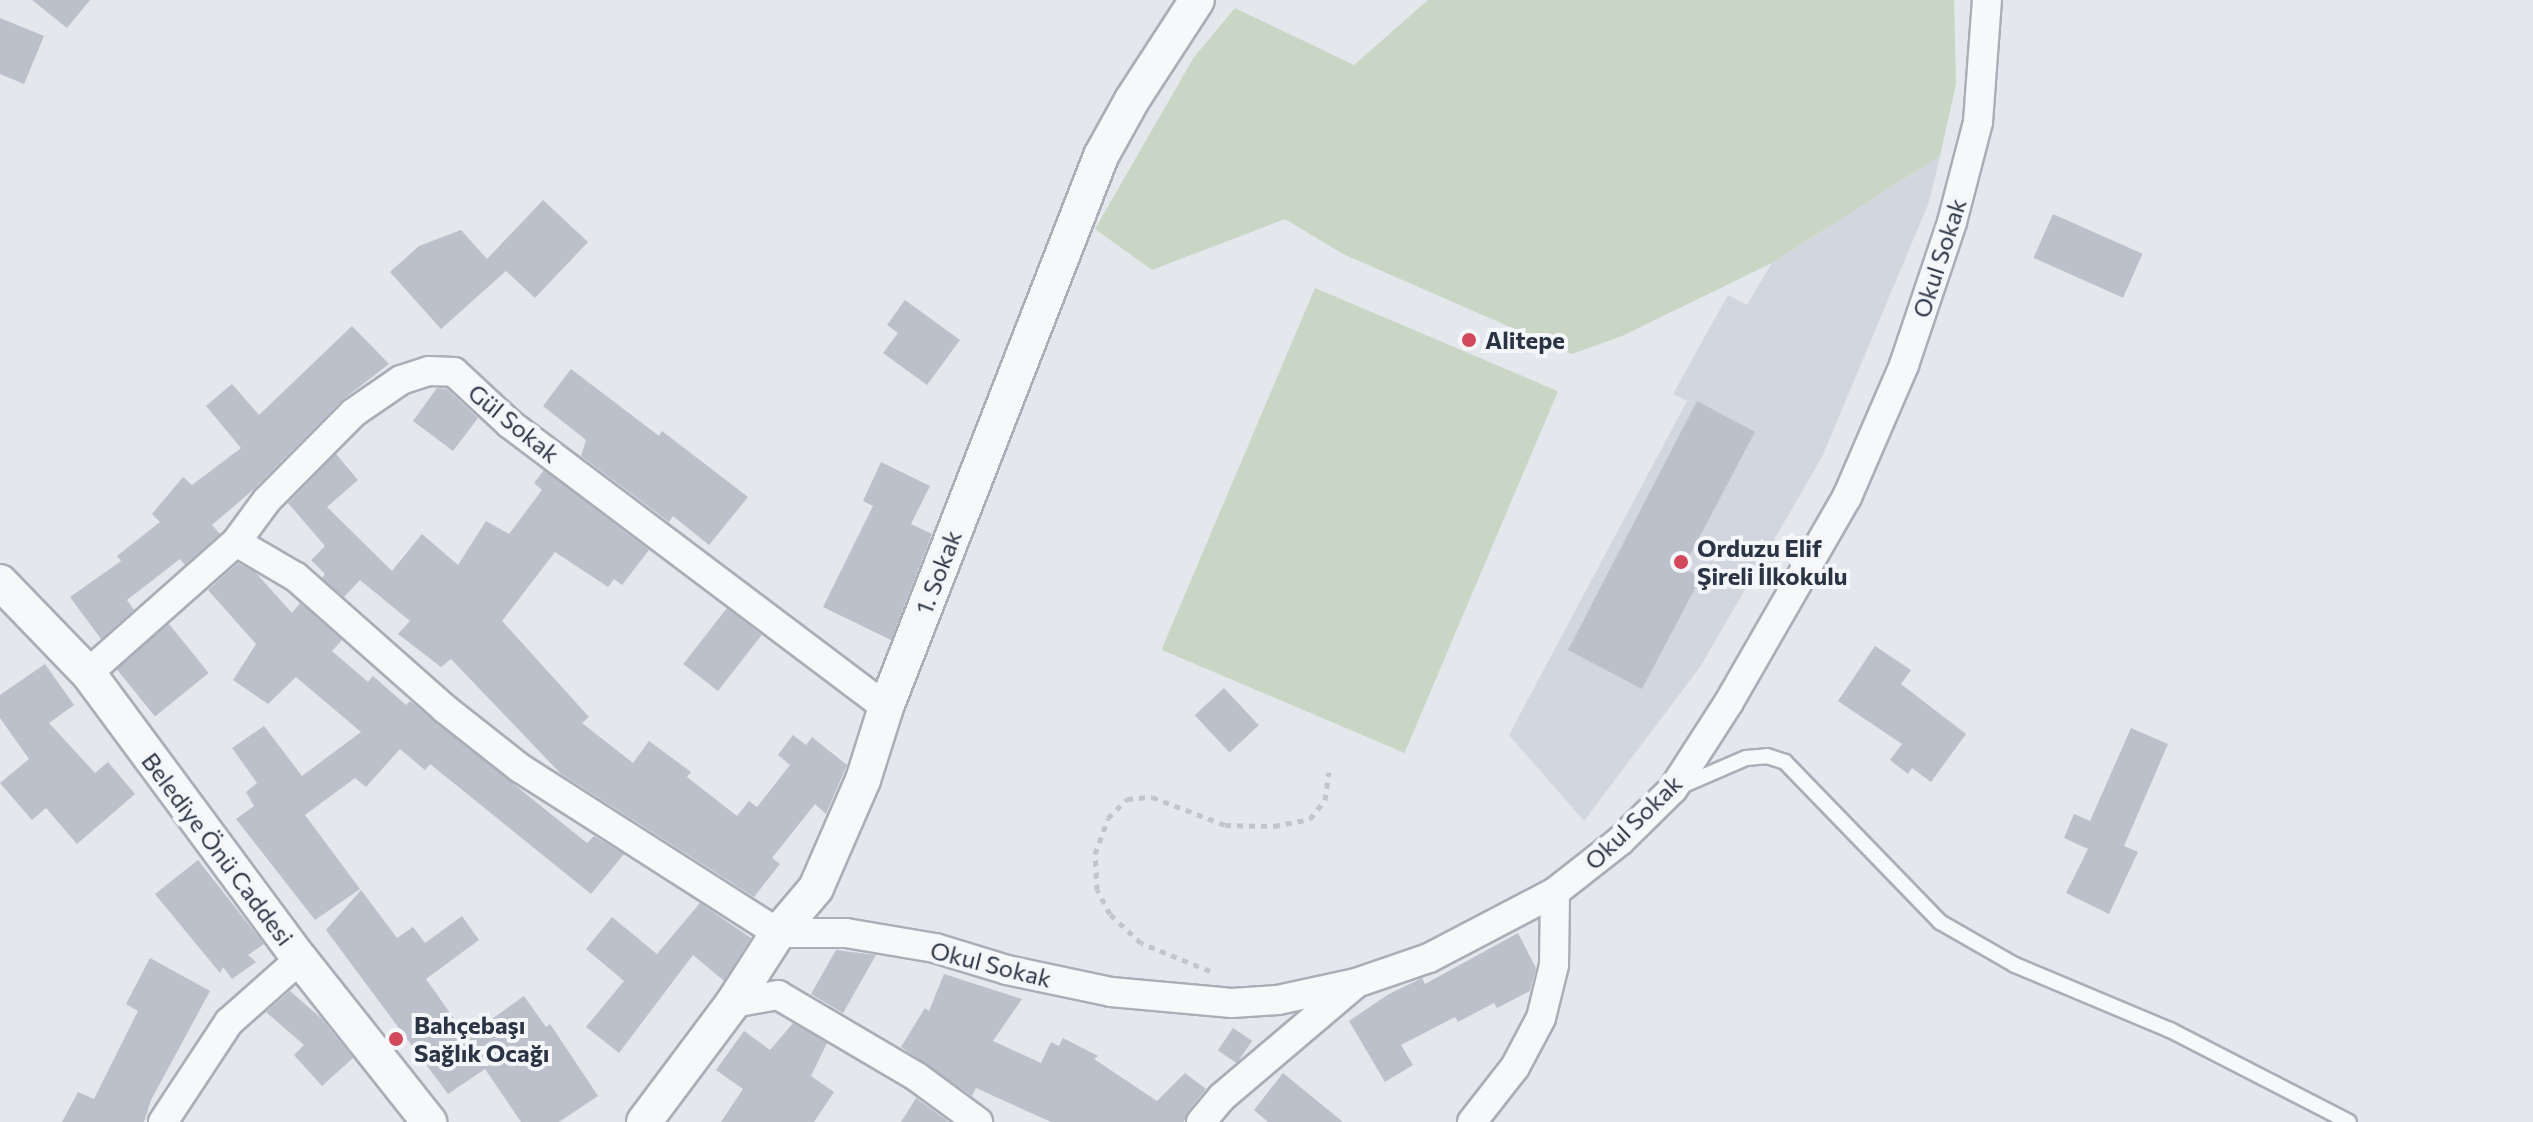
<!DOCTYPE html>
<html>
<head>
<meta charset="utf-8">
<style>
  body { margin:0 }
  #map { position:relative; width:2533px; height:1122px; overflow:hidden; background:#e4e7ec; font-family:Commissioner,sans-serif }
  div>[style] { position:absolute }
  .built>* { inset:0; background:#d2d6de }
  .green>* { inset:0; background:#c9d6c5; transform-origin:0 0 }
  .building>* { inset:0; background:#bbc0ca; transform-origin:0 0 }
  .path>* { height:5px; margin-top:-2.5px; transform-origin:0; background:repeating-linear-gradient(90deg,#c2c5cb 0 6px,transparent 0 12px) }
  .roads { filter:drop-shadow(2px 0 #a9aeb7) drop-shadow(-2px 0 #a9aeb7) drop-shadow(0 2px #a9aeb7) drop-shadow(0 -2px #a9aeb7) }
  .service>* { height:14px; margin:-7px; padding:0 7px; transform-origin:7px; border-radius:7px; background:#f7f8fa }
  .minor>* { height:28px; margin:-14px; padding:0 14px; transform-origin:14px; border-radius:14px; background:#f7f8fa }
  .tertiary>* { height:34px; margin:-17px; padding:0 17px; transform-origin:17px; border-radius:17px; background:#f7f8fa }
  .dots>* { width:22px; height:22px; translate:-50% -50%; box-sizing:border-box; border:4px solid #f4f6f9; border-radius:50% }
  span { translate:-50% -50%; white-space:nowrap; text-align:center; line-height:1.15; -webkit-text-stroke:8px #f4f6f9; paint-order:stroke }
  .street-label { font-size:24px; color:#2b3445 }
  .poi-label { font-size:24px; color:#2b3445; font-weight:700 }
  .left { translate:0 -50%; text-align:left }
</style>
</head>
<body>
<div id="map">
  <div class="built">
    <div style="clip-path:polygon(1940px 156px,1929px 202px,1822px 457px,1700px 667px,1584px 821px,1509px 735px,1687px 401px,1673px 394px,1728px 295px,1747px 305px,1772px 263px)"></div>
  </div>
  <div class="green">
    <div style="clip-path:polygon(1428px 0,1954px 0,1956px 84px,1940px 156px,1772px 263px,1622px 336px,1572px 354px,1343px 254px,1285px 219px,1152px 270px,1095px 229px,1194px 57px,1235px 8px,1354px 65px)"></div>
    <div style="left:1315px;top:288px;width:264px;height:393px;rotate:23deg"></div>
  </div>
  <div class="building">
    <div style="clip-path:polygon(32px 0,90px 0,67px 28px)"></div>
    <div style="clip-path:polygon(0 18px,44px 36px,24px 84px,0 74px)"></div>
    <div style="clip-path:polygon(543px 200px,588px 242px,535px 298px,506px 271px,441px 329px,390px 272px,419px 246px,461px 230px,487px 259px)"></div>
    <div style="left:2053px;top:214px;width:98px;height:48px;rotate:24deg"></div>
    <div style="clip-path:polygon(905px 300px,960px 340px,927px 385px,883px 353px,898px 333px,887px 325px)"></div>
    <div style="clip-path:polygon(352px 326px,389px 364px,341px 401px,254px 489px,212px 525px,220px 534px,185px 565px,180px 559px,127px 600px,134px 610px,101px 639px,70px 597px,121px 561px,117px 556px,160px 522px,152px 514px,183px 477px,192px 485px,241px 448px,206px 406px,232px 384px,259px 415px)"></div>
    <div style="clip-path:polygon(571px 369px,659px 436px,662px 431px,748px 497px,709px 545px,673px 516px,669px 522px,581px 456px,586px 440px,543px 406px)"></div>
    <div style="clip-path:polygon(437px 388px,447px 389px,478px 418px,453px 451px,413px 421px)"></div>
    <div style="clip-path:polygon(1697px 401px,1755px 432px,1683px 568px,1701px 577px,1642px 689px,1568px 650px)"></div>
    <div style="clip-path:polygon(336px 454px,358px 480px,327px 507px,392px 571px,422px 534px,458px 565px,486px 521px,509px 534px,542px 490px,534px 483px,544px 470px,649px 550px,622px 585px,614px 579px,608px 587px,555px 552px,502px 621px,589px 717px,582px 723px,633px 763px,649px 741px,691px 772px,687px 777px,737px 816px,749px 801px,757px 807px,790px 765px,778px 755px,793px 735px,806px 745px,812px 737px,847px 765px,826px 814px,815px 804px,772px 858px,780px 864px,754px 897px,561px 774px,451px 659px,441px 667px,398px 634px,410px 621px,360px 580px,344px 597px,322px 578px,325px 574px,311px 560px,325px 546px,288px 503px)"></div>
    <div style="clip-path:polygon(881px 462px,930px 486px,911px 524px,932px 534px,891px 640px,823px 607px,873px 506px,863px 501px)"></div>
    <div style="clip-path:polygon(238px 563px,256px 573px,292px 613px,300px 603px,342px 640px,332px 651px,368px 682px,373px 676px,406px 705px,410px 701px,587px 843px,594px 836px,624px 854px,591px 894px,430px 764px,425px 770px,400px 749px,366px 787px,355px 778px,305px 815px,360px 889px,315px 920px,236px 819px,254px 806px,246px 792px,257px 783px,232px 748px,264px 726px,302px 776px,361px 732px,296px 677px,268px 704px,233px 680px,256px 644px,208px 590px)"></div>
    <div style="left:727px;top:608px;width:44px;height:71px;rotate:38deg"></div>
    <div style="left:169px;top:624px;width:63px;height:69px;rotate:51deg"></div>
    <div style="clip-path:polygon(1875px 646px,1911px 670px,1901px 684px,1966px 734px,1931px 782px,1912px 768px,1908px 774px,1890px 760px,1902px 744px,1838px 701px)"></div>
    <div style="clip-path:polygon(45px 664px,74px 705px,49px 723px,95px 773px,108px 762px,135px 794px,77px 844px,46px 808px,32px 820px,0 783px,29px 759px,0 718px,0 695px)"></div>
    <div style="left:1224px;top:688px;width:51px;height:40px;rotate:47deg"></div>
    <div style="clip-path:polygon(2131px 728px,2168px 744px,2124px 846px,2138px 852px,2109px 914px,2066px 893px,2088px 849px,2064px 838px,2074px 814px,2090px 821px)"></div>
    <div style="clip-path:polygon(198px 860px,264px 944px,248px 955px,256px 962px,232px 979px,223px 967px,220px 973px,155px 894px)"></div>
    <div style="clip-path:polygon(361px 890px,397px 938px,413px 927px,425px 943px,462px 916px,479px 940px,426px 979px,467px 1037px,524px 996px,546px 1027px,550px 1024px,598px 1096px,559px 1122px,521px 1122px,485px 1069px,448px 1094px,326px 930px)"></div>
    <div style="clip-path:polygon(700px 903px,751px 938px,724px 981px,693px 955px,619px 1053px,586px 1027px,624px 981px,586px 949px,612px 917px,657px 954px)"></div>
    <div style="clip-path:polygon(1518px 933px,1536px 968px,1530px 991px,1497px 1008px,1494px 1003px,1458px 1022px,1455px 1017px,1401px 1045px,1413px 1065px,1385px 1082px,1349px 1021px,1389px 994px,1422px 978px,1425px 984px)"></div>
    <div style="clip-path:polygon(836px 950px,876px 955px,843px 1013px,811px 994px)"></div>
    <div style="clip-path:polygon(150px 958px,210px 991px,151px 1100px,144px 1122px,62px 1122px,78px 1092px,94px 1099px,138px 1011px,126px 1004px)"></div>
    <div style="clip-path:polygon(944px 974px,1022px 999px,993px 1041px,1041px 1063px,1051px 1042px,1059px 1046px,1063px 1038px,1098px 1056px,1094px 1059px,1157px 1101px,1185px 1073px,1206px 1089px,1188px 1111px,1184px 1122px,1051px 1122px,976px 1088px,972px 1096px,901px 1047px,925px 1008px,929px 1011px)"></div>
    <div style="clip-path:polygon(290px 991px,321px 1018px,353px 1058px,322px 1086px,294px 1055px,304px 1045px,266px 1012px)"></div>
    <div style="clip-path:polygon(793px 1023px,827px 1043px,811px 1076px,834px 1092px,814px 1122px,721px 1122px,743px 1089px,716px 1070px,744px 1031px,770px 1050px)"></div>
    <div style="left:1233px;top:1028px;width:23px;height:27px;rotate:34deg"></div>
    <div style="clip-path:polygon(1283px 1073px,1343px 1122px,1268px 1122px,1254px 1110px)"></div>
    <div style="clip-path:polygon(916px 1098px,949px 1122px,901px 1122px)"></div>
  </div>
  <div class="path">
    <div style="left:1210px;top:971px;width:74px;rotate:-157.9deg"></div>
    <div style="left:1141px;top:943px;width:42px;rotate:-136.9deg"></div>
    <div style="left:1110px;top:914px;width:27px;rotate:-118deg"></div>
    <div style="left:1097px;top:890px;width:36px;rotate:-93deg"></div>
    <div style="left:1095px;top:854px;width:38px;rotate:-70deg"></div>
    <div style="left:1108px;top:818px;width:27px;rotate:-45deg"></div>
    <div style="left:1127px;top:799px;width:25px;rotate:-5deg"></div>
    <div style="left:1152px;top:797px;width:78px;rotate:21deg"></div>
    <div style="left:1225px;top:825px;width:49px;rotate:1.2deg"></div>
    <div style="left:1274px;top:826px;width:37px;rotate:-11deg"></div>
    <div style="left:1310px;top:819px;width:24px;rotate:-52deg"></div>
    <div style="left:1325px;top:800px;width:28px;rotate:-82deg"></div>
  </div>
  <div class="roads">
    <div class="service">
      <div style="left:1679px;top:787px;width:73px;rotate:-23.4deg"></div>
      <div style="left:1746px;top:758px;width:21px;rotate:-5deg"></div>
      <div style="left:1767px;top:756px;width:19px;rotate:18deg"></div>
      <div style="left:1785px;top:762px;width:223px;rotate:45.9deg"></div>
      <div style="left:1940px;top:922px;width:86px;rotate:29.8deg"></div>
      <div style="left:2015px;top:965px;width:168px;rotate:22.8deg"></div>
      <div style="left:2170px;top:1030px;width:201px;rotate:27.2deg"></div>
    </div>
    <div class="minor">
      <div style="left:236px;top:542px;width:69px;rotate:30.3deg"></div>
      <div style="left:296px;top:577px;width:199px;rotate:41.5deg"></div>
      <div style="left:445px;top:709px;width:95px;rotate:38.2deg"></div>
      <div style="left:520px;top:768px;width:306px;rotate:32.6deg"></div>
      <div style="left:778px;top:933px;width:68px"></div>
      <div style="left:846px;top:933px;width:90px;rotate:9.6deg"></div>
      <div style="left:935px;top:948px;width:75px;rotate:17deg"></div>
      <div style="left:1007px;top:970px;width:106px;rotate:11.9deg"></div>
      <div style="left:1111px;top:992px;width:121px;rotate:5.2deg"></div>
      <div style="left:1232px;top:1003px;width:46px;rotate:-3.7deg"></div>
      <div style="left:1278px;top:1000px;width:80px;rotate:-12.3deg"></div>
      <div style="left:1356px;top:983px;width:77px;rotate:-18.9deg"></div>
      <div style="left:1429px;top:958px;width:142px;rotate:-27.6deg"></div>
      <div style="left:1555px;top:892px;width:83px;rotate:-38.1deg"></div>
      <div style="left:1620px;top:841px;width:74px;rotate:-44.5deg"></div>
      <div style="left:1673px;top:789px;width:103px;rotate:-57.2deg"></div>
      <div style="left:1729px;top:702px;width:237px;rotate:-60.1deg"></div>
      <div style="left:1847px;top:497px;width:144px;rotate:-66.6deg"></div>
      <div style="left:1904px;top:365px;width:151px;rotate:-71.4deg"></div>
      <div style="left:1952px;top:222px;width:103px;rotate:-75.4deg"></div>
      <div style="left:1978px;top:122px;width:122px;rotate:-85.8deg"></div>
      <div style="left:88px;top:673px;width:198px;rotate:-41.5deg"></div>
      <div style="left:236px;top:542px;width:52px;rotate:-53.6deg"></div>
      <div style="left:267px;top:500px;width:122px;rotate:-45.3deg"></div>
      <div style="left:353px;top:413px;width:58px;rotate:-34.5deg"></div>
      <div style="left:401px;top:380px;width:29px;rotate:-18deg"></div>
      <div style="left:429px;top:371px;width:25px;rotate:2deg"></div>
      <div style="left:454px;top:372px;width:76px;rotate:42.9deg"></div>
      <div style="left:510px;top:424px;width:471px;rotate:37deg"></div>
      <div style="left:733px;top:1003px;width:46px;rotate:-10.1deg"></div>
      <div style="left:778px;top:995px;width:161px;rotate:30.5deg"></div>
      <div style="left:917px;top:1077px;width:76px;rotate:36.4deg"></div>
      <div style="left:163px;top:1122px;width:120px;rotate:-56.6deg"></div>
      <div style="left:229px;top:1022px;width:95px;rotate:-41.6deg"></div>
      <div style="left:1201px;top:1122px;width:33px;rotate:-50deg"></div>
      <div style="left:1222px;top:1097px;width:172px;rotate:-40.3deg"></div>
      <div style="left:1472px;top:1122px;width:70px;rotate:-52deg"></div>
      <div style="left:1515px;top:1067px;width:55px;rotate:-62deg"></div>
      <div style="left:1541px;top:1018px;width:55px;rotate:-76.2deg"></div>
      <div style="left:1554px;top:965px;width:73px;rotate:-89.2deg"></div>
    </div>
    <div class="tertiary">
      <div style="left:0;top:582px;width:127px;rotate:46deg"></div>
      <div style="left:88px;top:673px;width:356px;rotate:53.5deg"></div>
      <div style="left:300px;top:959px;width:208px;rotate:51.6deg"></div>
      <div style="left:644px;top:1122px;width:149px;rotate:-53.2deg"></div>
      <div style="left:733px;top:1003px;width:83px;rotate:-57.3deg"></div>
      <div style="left:778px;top:933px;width:59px;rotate:-49.8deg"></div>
      <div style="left:816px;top:888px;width:118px;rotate:-66.5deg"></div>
      <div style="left:863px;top:780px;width:77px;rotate:-72.5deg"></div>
      <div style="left:886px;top:707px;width:591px;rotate:-68.68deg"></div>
      <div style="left:1101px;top:156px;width:64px;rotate:-61deg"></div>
      <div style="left:1132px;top:100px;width:119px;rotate:-57deg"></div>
    </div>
  </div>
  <div class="dots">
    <div style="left:1469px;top:340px;background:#d1495b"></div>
    <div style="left:1681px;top:562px;background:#d1495b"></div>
    <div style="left:396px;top:1039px;background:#d1495b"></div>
  </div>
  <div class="street-label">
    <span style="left:1939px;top:258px;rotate:-72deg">Okul Sokak</span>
    <span style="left:514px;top:423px;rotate:39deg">Gül Sokak</span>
    <span style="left:938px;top:572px;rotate:-69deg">1. Sokak</span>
    <span style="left:1633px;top:822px;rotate:-44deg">Okul Sokak</span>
    <span style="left:218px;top:849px;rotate:53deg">Belediye Önü Caddesi</span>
    <span style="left:991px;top:964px;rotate:14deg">Okul Sokak</span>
  </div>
  <div class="poi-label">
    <span class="left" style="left:1485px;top:340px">Alitepe</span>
    <span class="left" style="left:1697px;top:562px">Orduzu Elif<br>Şireli İlkokulu</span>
    <span class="left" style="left:414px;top:1039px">Bahçebaşı<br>Sağlık Ocağı</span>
  </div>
</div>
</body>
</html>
